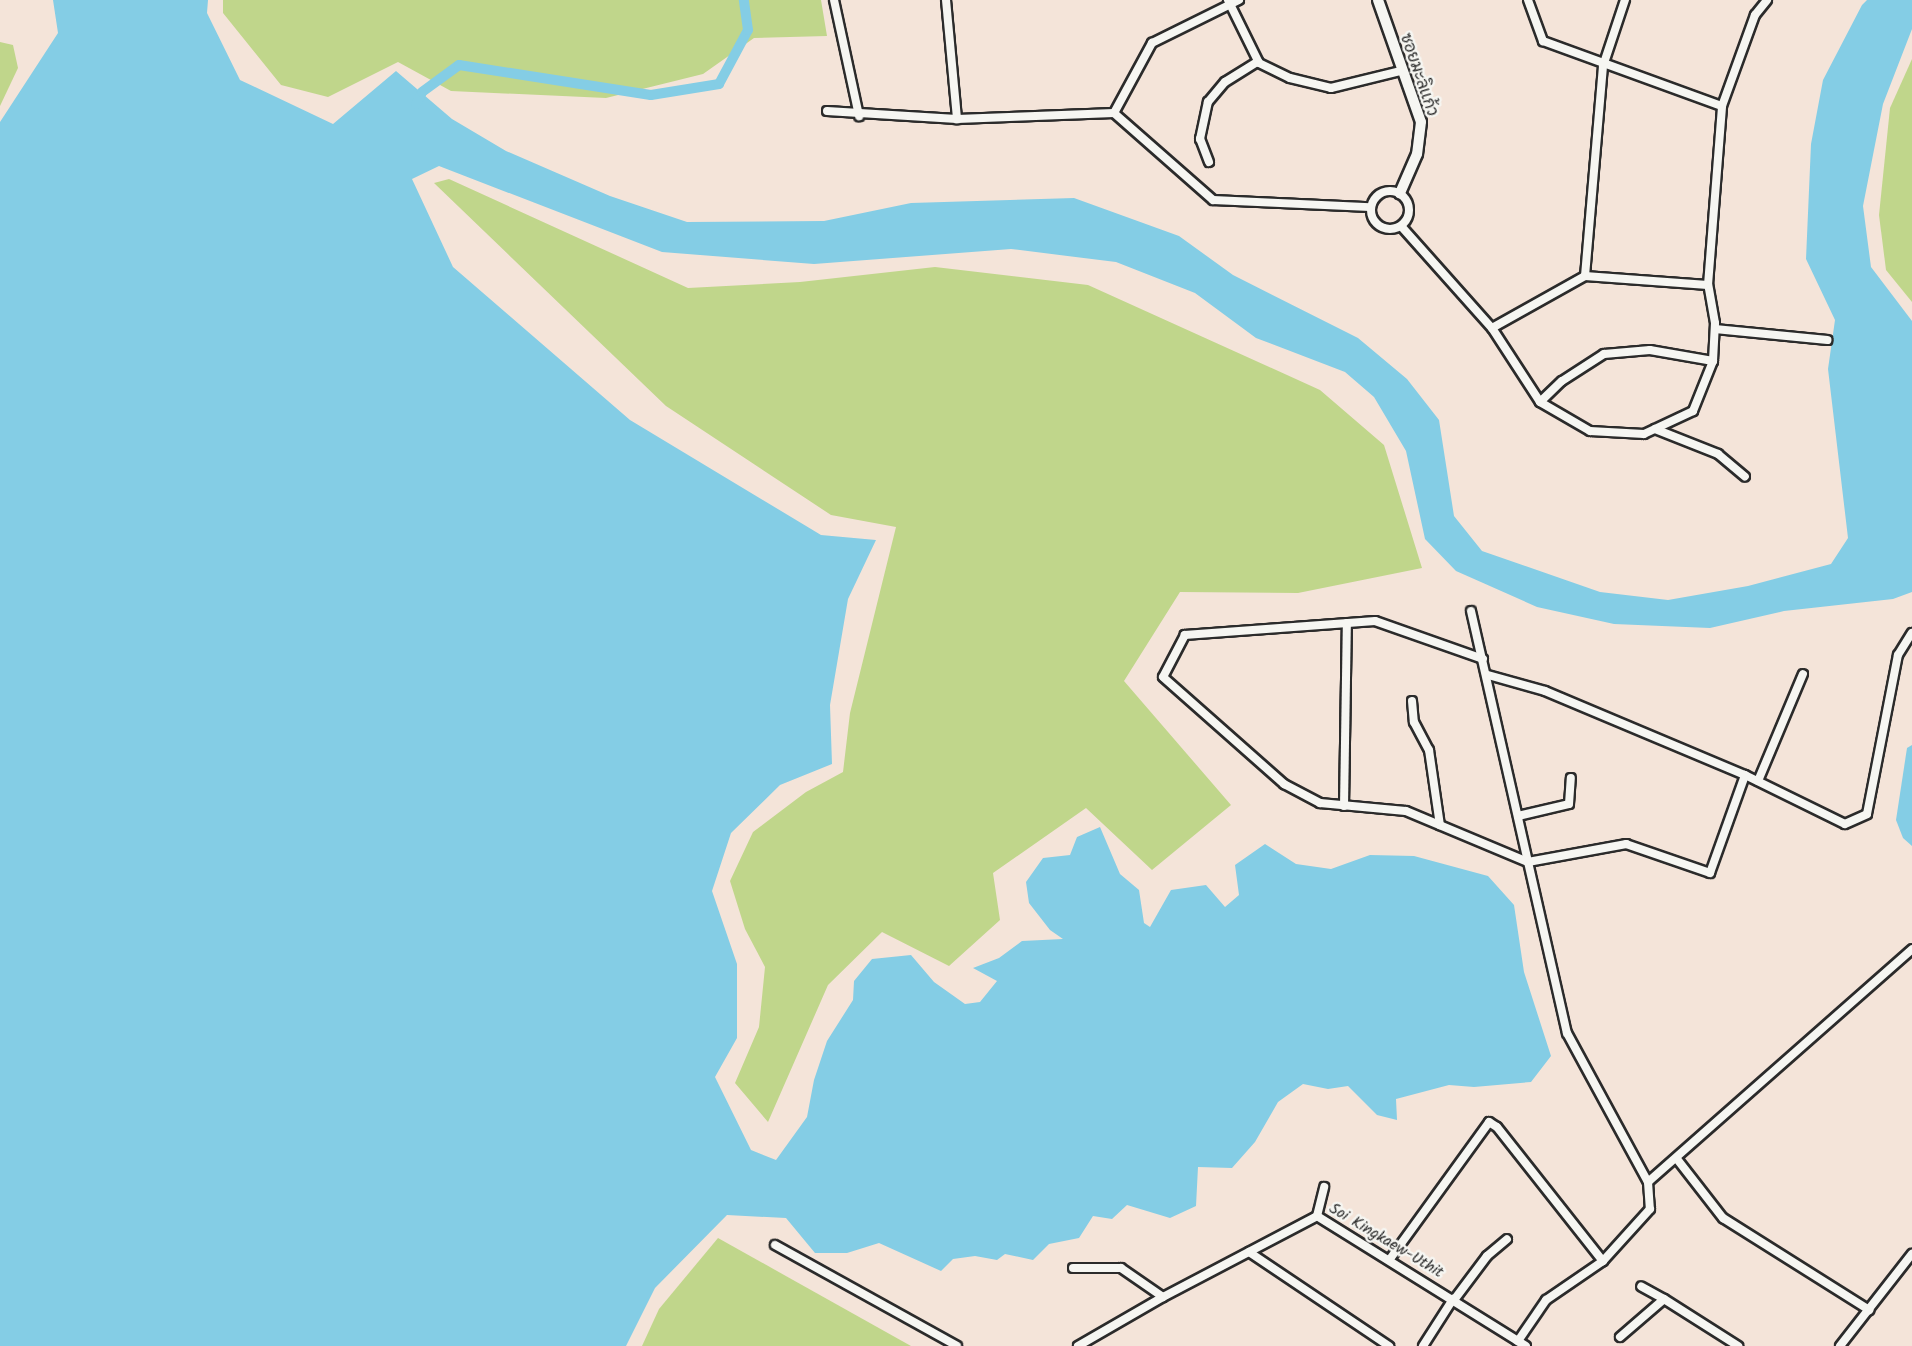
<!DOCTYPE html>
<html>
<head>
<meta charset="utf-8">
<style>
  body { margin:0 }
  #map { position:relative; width:1912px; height:1346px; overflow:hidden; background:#f4e4d9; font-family:Kalam,"Playpen Sans Thai",sans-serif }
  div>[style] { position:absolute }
  .green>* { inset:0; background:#c0d68b }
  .water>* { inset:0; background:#84cde5 }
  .canal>* { height:10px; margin:-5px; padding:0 5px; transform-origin:5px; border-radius:5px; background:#84cde5 }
  .roads { filter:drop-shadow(2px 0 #2b2b2b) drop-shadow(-2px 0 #2b2b2b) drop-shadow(0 2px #2b2b2b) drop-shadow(0 -2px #2b2b2b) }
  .minor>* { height:8px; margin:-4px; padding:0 4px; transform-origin:4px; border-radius:4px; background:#f6f6f2 }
  .minor>.ring { margin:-4px; padding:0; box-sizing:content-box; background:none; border:8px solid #f6f6f2; border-radius:50% }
  .tertiary>* { height:10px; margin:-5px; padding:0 5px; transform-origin:5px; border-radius:5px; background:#f6f6f2 }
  span { translate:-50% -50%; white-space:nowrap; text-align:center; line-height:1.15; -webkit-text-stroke:5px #f6f6f2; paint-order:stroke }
  .street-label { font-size:16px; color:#2b2b2b }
</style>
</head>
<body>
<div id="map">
  <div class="green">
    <div style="clip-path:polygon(223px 0,821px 0,827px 36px,754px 38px,703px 74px,606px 98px,451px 91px,398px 62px,328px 97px,281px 85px,223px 13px)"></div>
    <div style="clip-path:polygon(0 42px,13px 45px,18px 68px,0 106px)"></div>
    <div style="clip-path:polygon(1912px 59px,1912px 302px,1886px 270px,1879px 215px,1890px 108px)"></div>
    <div style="clip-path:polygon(449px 179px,688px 288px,800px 282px,935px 267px,1088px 285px,1320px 390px,1384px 445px,1422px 568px,1298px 593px,1180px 592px,1124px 681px,1231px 805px,1152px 870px,1086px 808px,993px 873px,1000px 920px,949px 966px,882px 932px,828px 985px,768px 1122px,735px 1083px,759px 1027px,765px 967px,745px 929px,730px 881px,753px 832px,806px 792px,843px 772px,850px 713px,896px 527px,831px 515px,666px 406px,434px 183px)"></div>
    <div style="clip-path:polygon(718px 1238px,911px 1346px,642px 1346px,659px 1309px)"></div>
  </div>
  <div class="water">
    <div style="clip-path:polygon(53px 0,208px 0,207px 13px,240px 80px,333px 124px,396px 71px,452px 119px,506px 151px,610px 196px,687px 222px,824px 221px,911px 203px,1074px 198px,1179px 236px,1233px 275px,1358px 338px,1407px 379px,1439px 420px,1454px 516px,1482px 551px,1600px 592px,1668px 600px,1748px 586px,1831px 564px,1848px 538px,1828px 369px,1835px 320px,1806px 259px,1811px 144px,1823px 80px,1862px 5px,1867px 0,1912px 0,1912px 29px,1883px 104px,1863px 206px,1871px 267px,1912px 321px,1912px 592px,1893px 599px,1784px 611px,1710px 628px,1614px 624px,1537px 607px,1456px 571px,1425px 539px,1406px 451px,1374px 397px,1345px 372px,1256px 338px,1195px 293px,1116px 262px,1011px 249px,814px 264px,662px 252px,439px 166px,412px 179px,453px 267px,630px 420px,821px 535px,876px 540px,848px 599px,830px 705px,832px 764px,780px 785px,731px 833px,712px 891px,737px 964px,737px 1038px,715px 1077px,751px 1150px,776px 1160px,807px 1117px,814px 1080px,827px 1041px,853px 1000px,854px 981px,872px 959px,911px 955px,934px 982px,965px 1004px,980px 1002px,997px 981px,973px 968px,999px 958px,1022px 941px,1063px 939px,1050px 930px,1029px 903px,1026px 882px,1043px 858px,1070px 855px,1077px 837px,1100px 827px,1120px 874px,1139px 890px,1144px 923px,1150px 927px,1171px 890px,1206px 885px,1225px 907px,1239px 895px,1235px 865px,1265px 844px,1296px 864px,1331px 869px,1370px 855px,1414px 856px,1488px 876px,1514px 905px,1524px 972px,1551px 1056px,1531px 1082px,1474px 1087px,1449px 1085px,1396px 1099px,1397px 1120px,1377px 1115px,1348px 1086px,1328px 1089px,1303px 1084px,1278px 1102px,1255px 1142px,1232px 1168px,1198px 1167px,1196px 1206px,1170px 1218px,1127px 1205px,1112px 1219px,1093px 1216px,1079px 1238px,1049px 1244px,1033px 1260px,1005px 1254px,997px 1260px,975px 1256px,953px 1259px,941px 1271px,879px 1243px,847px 1253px,815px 1253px,786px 1218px,727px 1215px,655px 1288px,626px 1346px,0 1346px,0 122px,58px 33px)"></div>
    <div style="clip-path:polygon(1912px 745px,1912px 846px,1903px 838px,1896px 820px,1907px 748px)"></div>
  </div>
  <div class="canal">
    <div style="left:416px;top:104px;width:13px;rotate:-63deg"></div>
    <div style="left:422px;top:92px;width:46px;rotate:-36.1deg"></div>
    <div style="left:459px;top:65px;width:194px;rotate:8.9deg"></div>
    <div style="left:651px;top:95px;width:69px;rotate:-9.2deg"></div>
    <div style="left:719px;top:84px;width:61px;rotate:-61.8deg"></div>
    <div style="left:748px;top:30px;width:30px;rotate:-98deg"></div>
  </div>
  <div class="roads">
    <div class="minor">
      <div style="left:834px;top:0;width:119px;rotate:77.8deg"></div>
      <div style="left:946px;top:0;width:120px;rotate:84.7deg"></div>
      <div style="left:1228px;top:0;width:70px;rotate:63.8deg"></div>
      <div style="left:1259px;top:63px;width:34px;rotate:26deg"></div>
      <div style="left:1290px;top:78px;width:42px;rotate:13.7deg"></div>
      <div style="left:1331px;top:88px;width:71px;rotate:-13.8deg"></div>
      <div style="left:1528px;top:0;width:44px;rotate:69.9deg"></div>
      <div style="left:1543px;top:41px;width:190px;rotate:20deg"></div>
      <div style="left:827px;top:111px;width:130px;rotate:3.5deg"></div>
      <div style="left:957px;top:119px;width:157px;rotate:-2.2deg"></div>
      <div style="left:1114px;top:113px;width:132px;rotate:41.3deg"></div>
      <div style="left:1213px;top:200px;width:157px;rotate:2.6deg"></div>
      <div style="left:1114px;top:113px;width:80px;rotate:-61.5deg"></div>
      <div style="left:1152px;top:43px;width:97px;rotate:-26.3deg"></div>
      <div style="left:1209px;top:162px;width:25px;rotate:-111deg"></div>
      <div style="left:1200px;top:139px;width:38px;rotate:-78deg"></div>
      <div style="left:1208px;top:102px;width:26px;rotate:-50deg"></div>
      <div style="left:1225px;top:82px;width:39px;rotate:-32deg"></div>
      <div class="ring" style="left:1371px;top:191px;width:30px;height:30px"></div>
      <div style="left:1401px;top:226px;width:137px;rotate:48.3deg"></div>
      <div style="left:1492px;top:328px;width:88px;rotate:57deg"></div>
      <div style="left:1540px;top:402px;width:58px;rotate:30.1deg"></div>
      <div style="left:1590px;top:431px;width:54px;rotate:3.2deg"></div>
      <div style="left:1644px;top:434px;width:54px;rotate:-25.1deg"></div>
      <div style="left:1693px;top:411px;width:54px;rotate:-68.2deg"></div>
      <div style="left:1713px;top:361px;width:38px;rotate:-87deg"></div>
      <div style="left:1715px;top:323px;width:39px;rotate:-100deg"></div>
      <div style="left:1708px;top:285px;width:180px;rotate:-85.5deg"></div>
      <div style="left:1722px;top:106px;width:97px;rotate:-70.1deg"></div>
      <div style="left:1755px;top:15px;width:19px;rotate:-51deg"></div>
      <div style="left:1585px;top:276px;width:123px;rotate:4.2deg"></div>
      <div style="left:1492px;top:328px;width:107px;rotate:-29.2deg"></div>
      <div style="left:1585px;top:276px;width:211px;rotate:-85.1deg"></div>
      <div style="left:1603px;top:66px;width:70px;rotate:-71.6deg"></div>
      <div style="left:1715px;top:329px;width:113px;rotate:5.6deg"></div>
      <div style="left:1540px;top:402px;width:30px;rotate:-44deg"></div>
      <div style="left:1562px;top:381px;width:50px;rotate:-32.7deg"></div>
      <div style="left:1604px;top:354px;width:46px;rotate:-5deg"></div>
      <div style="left:1650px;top:350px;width:64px;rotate:9.9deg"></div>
      <div style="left:1655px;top:429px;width:68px;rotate:21.6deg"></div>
      <div style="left:1718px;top:454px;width:35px;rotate:40deg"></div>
      <div style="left:1471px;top:611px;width:433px;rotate:77.2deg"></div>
      <div style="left:1567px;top:1033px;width:170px;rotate:61.5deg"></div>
      <div style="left:1648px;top:1182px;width:27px;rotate:86deg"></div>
      <div style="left:1650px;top:1209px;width:70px;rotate:132.1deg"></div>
      <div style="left:1603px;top:1261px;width:69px;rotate:145.6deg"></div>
      <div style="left:1546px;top:1300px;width:50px;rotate:124.3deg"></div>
      <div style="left:1483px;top:659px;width:114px;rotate:-160.6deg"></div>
      <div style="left:1375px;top:621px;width:191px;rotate:175.8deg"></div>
      <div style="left:1185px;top:635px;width:47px;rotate:117.6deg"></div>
      <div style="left:1163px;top:677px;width:162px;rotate:41.5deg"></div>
      <div style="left:1284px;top:784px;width:41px;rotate:27.8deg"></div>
      <div style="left:1320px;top:803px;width:86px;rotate:5.3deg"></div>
      <div style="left:1406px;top:811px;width:132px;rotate:22.7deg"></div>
      <div style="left:1528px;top:862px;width:100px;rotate:-10.4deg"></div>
      <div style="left:1626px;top:844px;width:89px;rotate:19deg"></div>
      <div style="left:1710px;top:873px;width:104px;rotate:-70.3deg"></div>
      <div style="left:1488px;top:675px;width:59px;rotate:15.7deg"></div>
      <div style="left:1545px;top:691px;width:217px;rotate:22.8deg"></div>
      <div style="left:1745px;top:775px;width:111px;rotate:26.1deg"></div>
      <div style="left:1845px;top:824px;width:24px;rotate:-24deg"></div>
      <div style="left:1867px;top:814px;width:162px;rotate:-79deg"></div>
      <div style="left:1898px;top:655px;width:26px;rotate:-58deg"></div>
      <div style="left:1412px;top:701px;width:21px;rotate:85deg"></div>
      <div style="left:1414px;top:722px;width:32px;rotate:62deg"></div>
      <div style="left:1429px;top:750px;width:76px;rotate:81.7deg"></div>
      <div style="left:1758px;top:781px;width:116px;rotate:-67.2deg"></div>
      <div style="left:1344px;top:806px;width:183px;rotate:-89.1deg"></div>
      <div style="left:1518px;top:816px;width:52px;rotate:-13.2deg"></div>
      <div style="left:1569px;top:804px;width:26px;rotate:-86deg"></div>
      <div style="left:1677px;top:1159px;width:75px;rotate:52.1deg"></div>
      <div style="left:1723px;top:1218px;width:173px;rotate:32.2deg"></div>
      <div style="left:1648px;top:1182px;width:352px;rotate:-41.4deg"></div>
      <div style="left:1317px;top:1216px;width:30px;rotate:-76deg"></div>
      <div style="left:775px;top:1245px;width:208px;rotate:29deg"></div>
      <div style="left:1249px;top:1252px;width:169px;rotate:33.9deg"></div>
      <div style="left:1390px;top:1259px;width:169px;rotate:-54.1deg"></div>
      <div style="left:1489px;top:1122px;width:9px;rotate:32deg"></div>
      <div style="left:1497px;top:1127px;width:171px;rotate:51.7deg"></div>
      <div style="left:1073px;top:1268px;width:48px"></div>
      <div style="left:1121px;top:1268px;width:51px;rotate:34.6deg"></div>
      <div style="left:1163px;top:1297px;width:174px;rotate:-27.7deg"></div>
      <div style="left:1317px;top:1216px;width:246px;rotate:31.9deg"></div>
      <div style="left:1664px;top:1299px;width:88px;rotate:32.4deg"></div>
      <div style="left:1454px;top:1300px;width:55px;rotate:-53.1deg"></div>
      <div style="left:1487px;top:1256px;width:26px;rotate:-40deg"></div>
      <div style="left:1620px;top:1337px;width:58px;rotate:-40.8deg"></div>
      <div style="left:1664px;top:1299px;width:26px;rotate:-151deg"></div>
      <div style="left:1078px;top:1346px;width:98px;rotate:-30deg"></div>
      <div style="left:1423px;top:1346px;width:56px;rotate:-57.4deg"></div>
      <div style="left:1840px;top:1346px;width:117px;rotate:-52deg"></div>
    </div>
    <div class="tertiary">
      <div style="left:1378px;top:0;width:129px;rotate:70.6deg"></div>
      <div style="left:1421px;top:122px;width:32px;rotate:97deg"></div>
      <div style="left:1417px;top:154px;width:43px;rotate:113.6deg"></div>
    </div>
  </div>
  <div class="street-label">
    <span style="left:1418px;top:75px;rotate:71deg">ซอยมะลิแก้ว</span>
    <span style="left:1386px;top:1241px;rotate:31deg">Soi Kingkaew-Uthit</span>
  </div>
</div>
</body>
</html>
